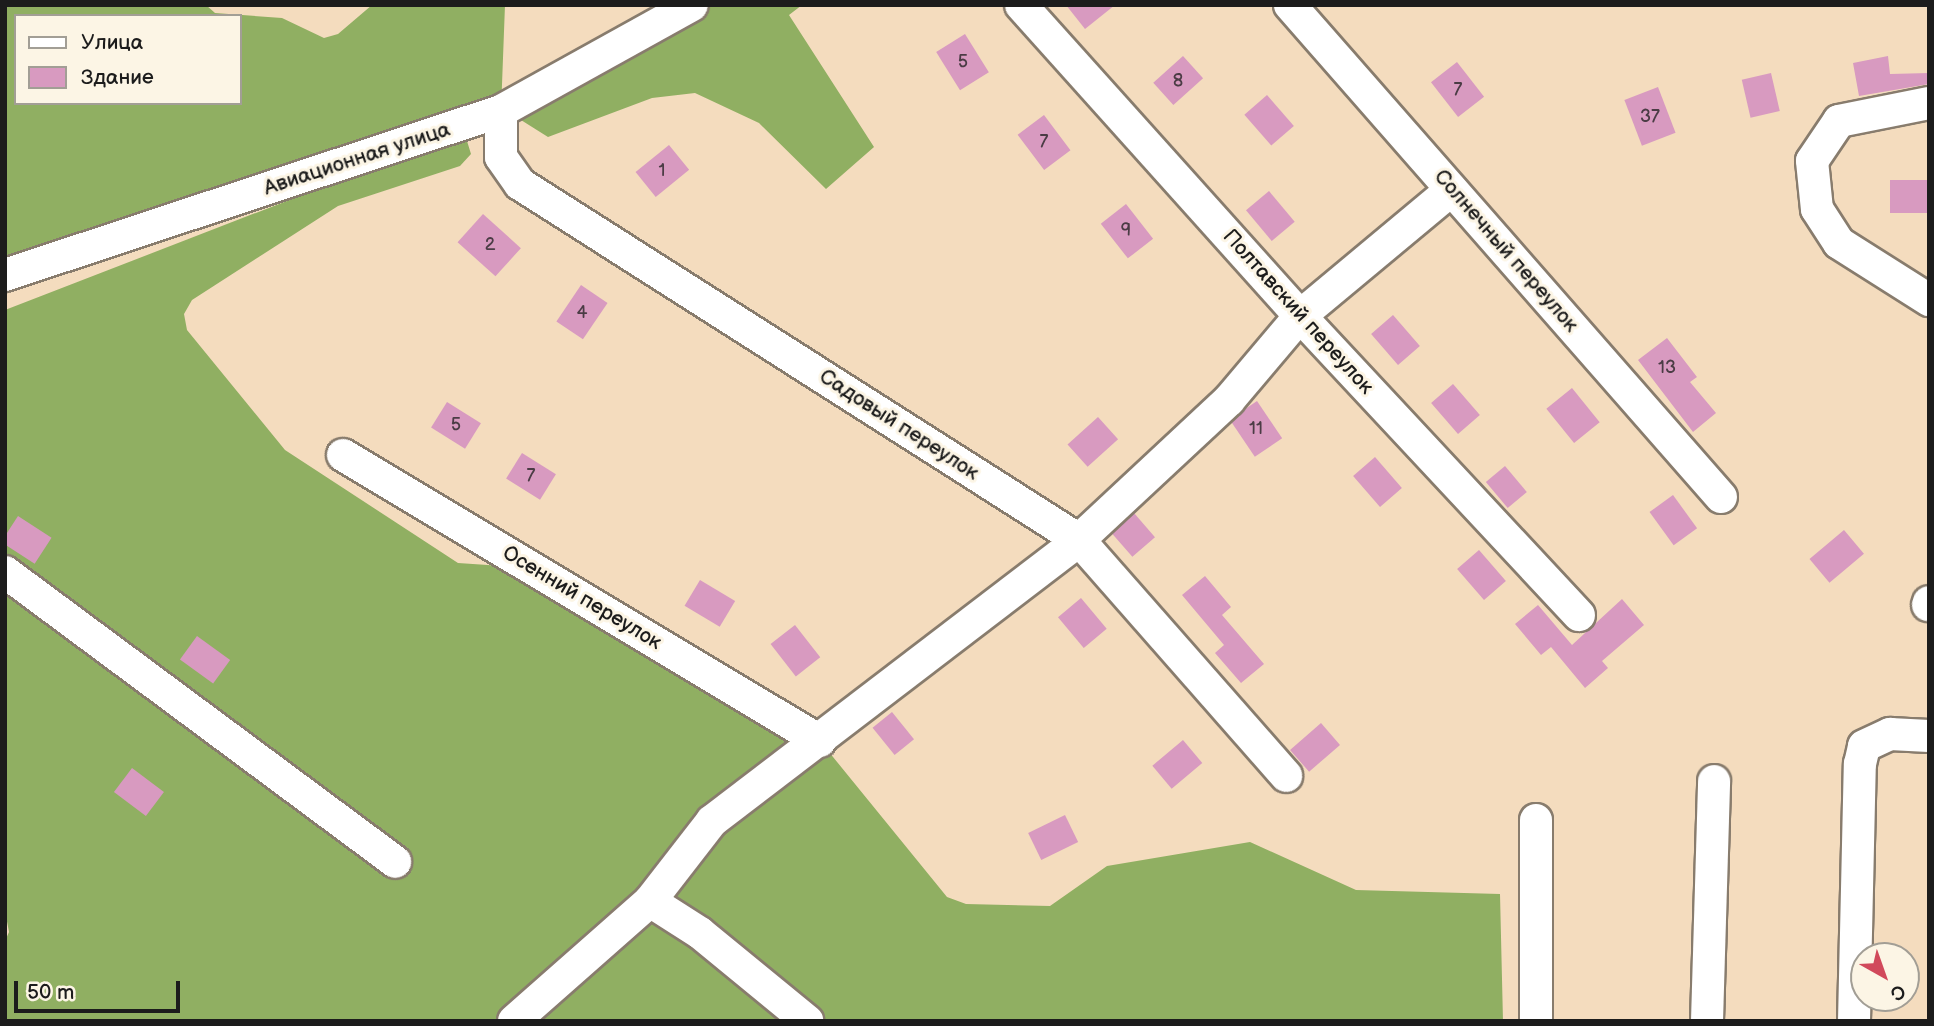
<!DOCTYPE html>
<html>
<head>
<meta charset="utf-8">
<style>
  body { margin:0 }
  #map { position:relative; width:1934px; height:1026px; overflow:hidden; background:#f4dcbe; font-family:"Balsamiq Sans",sans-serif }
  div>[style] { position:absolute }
  .forest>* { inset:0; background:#90af62 }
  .building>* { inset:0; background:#d89ac0; transform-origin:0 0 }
  .roads { filter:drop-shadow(2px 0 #887c6d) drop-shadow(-2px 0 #887c6d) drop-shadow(0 2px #887c6d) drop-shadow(0 -2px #887c6d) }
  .minor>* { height:32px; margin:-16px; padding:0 16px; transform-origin:16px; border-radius:16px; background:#fff }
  span { translate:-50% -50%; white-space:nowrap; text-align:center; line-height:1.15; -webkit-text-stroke:6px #fcf5e5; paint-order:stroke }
  .number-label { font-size:18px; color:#4b3c45 }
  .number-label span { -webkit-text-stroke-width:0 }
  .street-label { font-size:21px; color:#1c1c1c }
  .frame { position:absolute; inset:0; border:7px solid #1c1c1c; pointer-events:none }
  .legend { position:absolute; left:14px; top:14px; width:228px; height:91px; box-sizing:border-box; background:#fcf5e5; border:2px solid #a29e95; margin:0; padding:9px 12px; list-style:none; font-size:21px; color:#1c1c1c }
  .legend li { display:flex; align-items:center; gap:14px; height:35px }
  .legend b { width:35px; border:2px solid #a29e95 }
  .north { position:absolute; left:1850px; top:942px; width:70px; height:70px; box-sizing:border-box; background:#fcf5e5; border:2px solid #a29e95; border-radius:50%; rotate:140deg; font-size:19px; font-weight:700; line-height:28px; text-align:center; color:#1c1c1c }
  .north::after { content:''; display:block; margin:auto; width:24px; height:32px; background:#d1495b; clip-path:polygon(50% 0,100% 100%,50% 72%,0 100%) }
  .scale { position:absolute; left:14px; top:981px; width:166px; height:32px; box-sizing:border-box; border:4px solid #1c1c1c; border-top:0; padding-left:9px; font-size:21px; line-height:24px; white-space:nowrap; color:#1c1c1c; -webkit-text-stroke:5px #fcf5e5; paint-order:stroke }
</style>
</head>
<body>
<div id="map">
  <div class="forest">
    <div style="clip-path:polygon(evenodd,5px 5px,206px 5px,215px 13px,282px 18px,324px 38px,338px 34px,372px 5px,505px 5px,501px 111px,5px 283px,5px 5px,16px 16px,240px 16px,240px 103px,16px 103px,16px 16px)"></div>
    <div style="clip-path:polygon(710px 5px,802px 5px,789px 15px,874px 147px,826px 189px,759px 123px,695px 93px,652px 98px,548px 137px,513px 115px,659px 41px)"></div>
    <div style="clip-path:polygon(452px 137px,467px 141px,471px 154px,460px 166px,338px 206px,192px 300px,184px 314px,187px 330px,285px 450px,458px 563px,531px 568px,820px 741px,947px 897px,966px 904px,1050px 906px,1107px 866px,1250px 842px,1356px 890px,1500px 894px,1503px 1021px,5px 1021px,5px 941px,9px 932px,5px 911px,5px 310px)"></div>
  </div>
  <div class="building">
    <div style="clip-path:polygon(1066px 5px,1115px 5px,1085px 29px)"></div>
    <div style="left:965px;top:34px;width:45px;height:34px;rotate:58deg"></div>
    <div style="left:1183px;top:56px;width:30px;height:40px;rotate:48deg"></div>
    <div style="clip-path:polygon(1888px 56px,1890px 74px,1929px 73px,1929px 84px,1859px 96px,1853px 63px)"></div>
    <div style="left:1457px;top:62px;width:44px;height:33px;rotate:52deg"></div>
    <div style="left:1771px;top:73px;width:39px;height:30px;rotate:77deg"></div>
    <div style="left:1658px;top:87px;width:49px;height:36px;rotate:69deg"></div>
    <div style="left:1267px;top:95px;width:41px;height:30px;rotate:49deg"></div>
    <div style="left:1044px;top:115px;width:44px;height:33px;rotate:53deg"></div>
    <div style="left:669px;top:145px;width:32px;height:43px;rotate:51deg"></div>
    <div style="left:1929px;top:180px;width:33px;height:39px;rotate:90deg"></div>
    <div style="left:1269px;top:191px;width:40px;height:30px;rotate:50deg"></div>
    <div style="left:1126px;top:204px;width:44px;height:32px;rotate:52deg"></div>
    <div style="left:483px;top:214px;width:51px;height:38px;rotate:42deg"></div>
    <div style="left:581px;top:285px;width:32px;height:44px;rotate:34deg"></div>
    <div style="left:1393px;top:315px;width:41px;height:29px;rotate:49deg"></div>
    <div style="clip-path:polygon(1667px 338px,1697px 377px,1690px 382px,1716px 413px,1693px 432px,1638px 360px)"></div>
    <div style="left:1453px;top:384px;width:41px;height:29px;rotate:49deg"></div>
    <div style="left:1572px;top:388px;width:44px;height:33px;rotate:51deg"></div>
    <div style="left:1257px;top:401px;width:45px;height:33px;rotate:56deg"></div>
    <div style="left:447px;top:402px;width:40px;height:30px;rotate:32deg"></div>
    <div style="left:1098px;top:417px;width:30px;height:41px;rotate:48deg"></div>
    <div style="left:522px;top:453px;width:40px;height:30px;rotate:32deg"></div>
    <div style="left:1375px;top:457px;width:41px;height:29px;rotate:49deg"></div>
    <div style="left:1505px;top:466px;width:34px;height:25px;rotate:50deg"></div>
    <div style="left:1673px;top:495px;width:41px;height:29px;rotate:54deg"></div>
    <div style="left:1134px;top:513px;width:32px;height:30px;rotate:49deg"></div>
    <div style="left:18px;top:516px;width:40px;height:31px;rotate:33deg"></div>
    <div style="left:1844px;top:530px;width:31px;height:45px;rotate:50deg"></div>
    <div style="left:1479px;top:550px;width:41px;height:29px;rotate:49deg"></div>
    <div style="clip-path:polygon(1205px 576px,1231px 607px,1222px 615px,1264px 664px,1241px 683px,1215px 653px,1224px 645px,1182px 595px)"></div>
    <div style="left:700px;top:580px;width:41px;height:30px;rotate:31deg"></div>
    <div style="left:1081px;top:598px;width:40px;height:30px;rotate:50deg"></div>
    <div style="clip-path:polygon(1622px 599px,1644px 625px,1602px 661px,1608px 668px,1585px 688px,1551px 647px,1541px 655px,1515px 624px,1538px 605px,1572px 645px)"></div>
    <div style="left:795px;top:625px;width:41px;height:31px;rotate:52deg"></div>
    <div style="left:197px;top:636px;width:41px;height:29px;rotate:36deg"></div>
    <div style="left:892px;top:712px;width:35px;height:25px;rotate:51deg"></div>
    <div style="left:1321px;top:723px;width:29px;height:41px;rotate:49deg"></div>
    <div style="left:1183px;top:740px;width:30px;height:40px;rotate:50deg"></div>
    <div style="left:132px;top:768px;width:40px;height:30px;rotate:37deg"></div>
    <div style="left:1065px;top:815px;width:30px;height:41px;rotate:64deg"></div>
  </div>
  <div class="roads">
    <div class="minor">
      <div style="left:1021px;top:5px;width:418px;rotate:48.1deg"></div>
      <div style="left:1300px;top:316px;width:409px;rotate:47deg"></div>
      <div style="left:1290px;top:5px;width:654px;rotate:48.78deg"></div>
      <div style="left:1929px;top:103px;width:92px;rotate:168.7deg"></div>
      <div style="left:1839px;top:121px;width:48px;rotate:124deg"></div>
      <div style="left:1812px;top:161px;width:48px;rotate:84.1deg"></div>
      <div style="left:1817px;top:209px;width:40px;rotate:57.1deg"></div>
      <div style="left:1839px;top:243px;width:107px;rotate:32.3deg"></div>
      <div style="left:501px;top:111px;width:46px;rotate:90deg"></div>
      <div style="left:501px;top:157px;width:33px;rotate:55deg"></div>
      <div style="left:520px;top:184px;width:663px;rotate:32.49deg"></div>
      <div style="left:1079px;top:540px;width:314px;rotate:48.7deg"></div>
      <div style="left:5px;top:275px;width:522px;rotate:-18.3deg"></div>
      <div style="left:501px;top:111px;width:218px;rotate:-29deg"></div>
      <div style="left:343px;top:455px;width:556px;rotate:30.95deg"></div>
      <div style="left:5px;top:572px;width:486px;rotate:36.6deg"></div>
      <div style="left:1928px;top:605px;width:3px;rotate:-72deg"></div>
      <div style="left:1536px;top:820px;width:201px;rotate:90deg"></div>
      <div style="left:650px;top:901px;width:101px;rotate:-52.2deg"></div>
      <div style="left:712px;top:821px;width:462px;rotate:-37.4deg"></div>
      <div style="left:1079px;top:540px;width:205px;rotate:-43deg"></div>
      <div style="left:1229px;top:400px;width:110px;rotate:-49.8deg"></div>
      <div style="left:1300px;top:316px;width:197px;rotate:-39.8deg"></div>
      <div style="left:514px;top:1021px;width:181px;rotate:-41.4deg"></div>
      <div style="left:650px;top:901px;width:59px;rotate:32.6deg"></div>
      <div style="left:700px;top:933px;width:139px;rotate:39.4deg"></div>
      <div style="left:1707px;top:1021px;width:240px;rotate:-88.3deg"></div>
      <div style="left:1854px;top:1021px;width:257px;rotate:-88.7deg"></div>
      <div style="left:1860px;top:764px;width:18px;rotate:-77deg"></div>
      <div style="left:1864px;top:746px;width:29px;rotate:-25deg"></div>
      <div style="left:1890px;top:734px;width:39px;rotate:3deg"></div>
    </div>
  </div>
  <div class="number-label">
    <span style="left:963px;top:62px">5</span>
    <span style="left:1178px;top:81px">8</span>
    <span style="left:1458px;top:90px">7</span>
    <span style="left:1650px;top:117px">37</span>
    <span style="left:1044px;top:142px">7</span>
    <span style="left:662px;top:171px">1</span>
    <span style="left:1126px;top:231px">9</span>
    <span style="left:490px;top:245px">2</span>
    <span style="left:582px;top:313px">4</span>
    <span style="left:1667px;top:368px">13</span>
    <span style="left:456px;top:425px">5</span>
    <span style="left:1256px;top:429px">11</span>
    <span style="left:531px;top:476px">7</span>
  </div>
  <div class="street-label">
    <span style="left:357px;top:159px;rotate:-18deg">Авиационная улица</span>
    <span style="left:1506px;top:251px;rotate:49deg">Солнечный переулок</span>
    <span style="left:1298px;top:312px;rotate:48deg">Полтавский переулок</span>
    <span style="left:899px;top:425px;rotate:33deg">Садовый переулок</span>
    <span style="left:582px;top:598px;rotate:31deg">Осенний переулок</span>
  </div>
  <div class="frame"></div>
  <ul class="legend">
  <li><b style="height:9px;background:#fff"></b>Улица</li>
  <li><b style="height:19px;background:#d89ac0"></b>Здание</li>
  </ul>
  <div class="north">С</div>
  <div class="scale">50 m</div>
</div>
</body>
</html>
